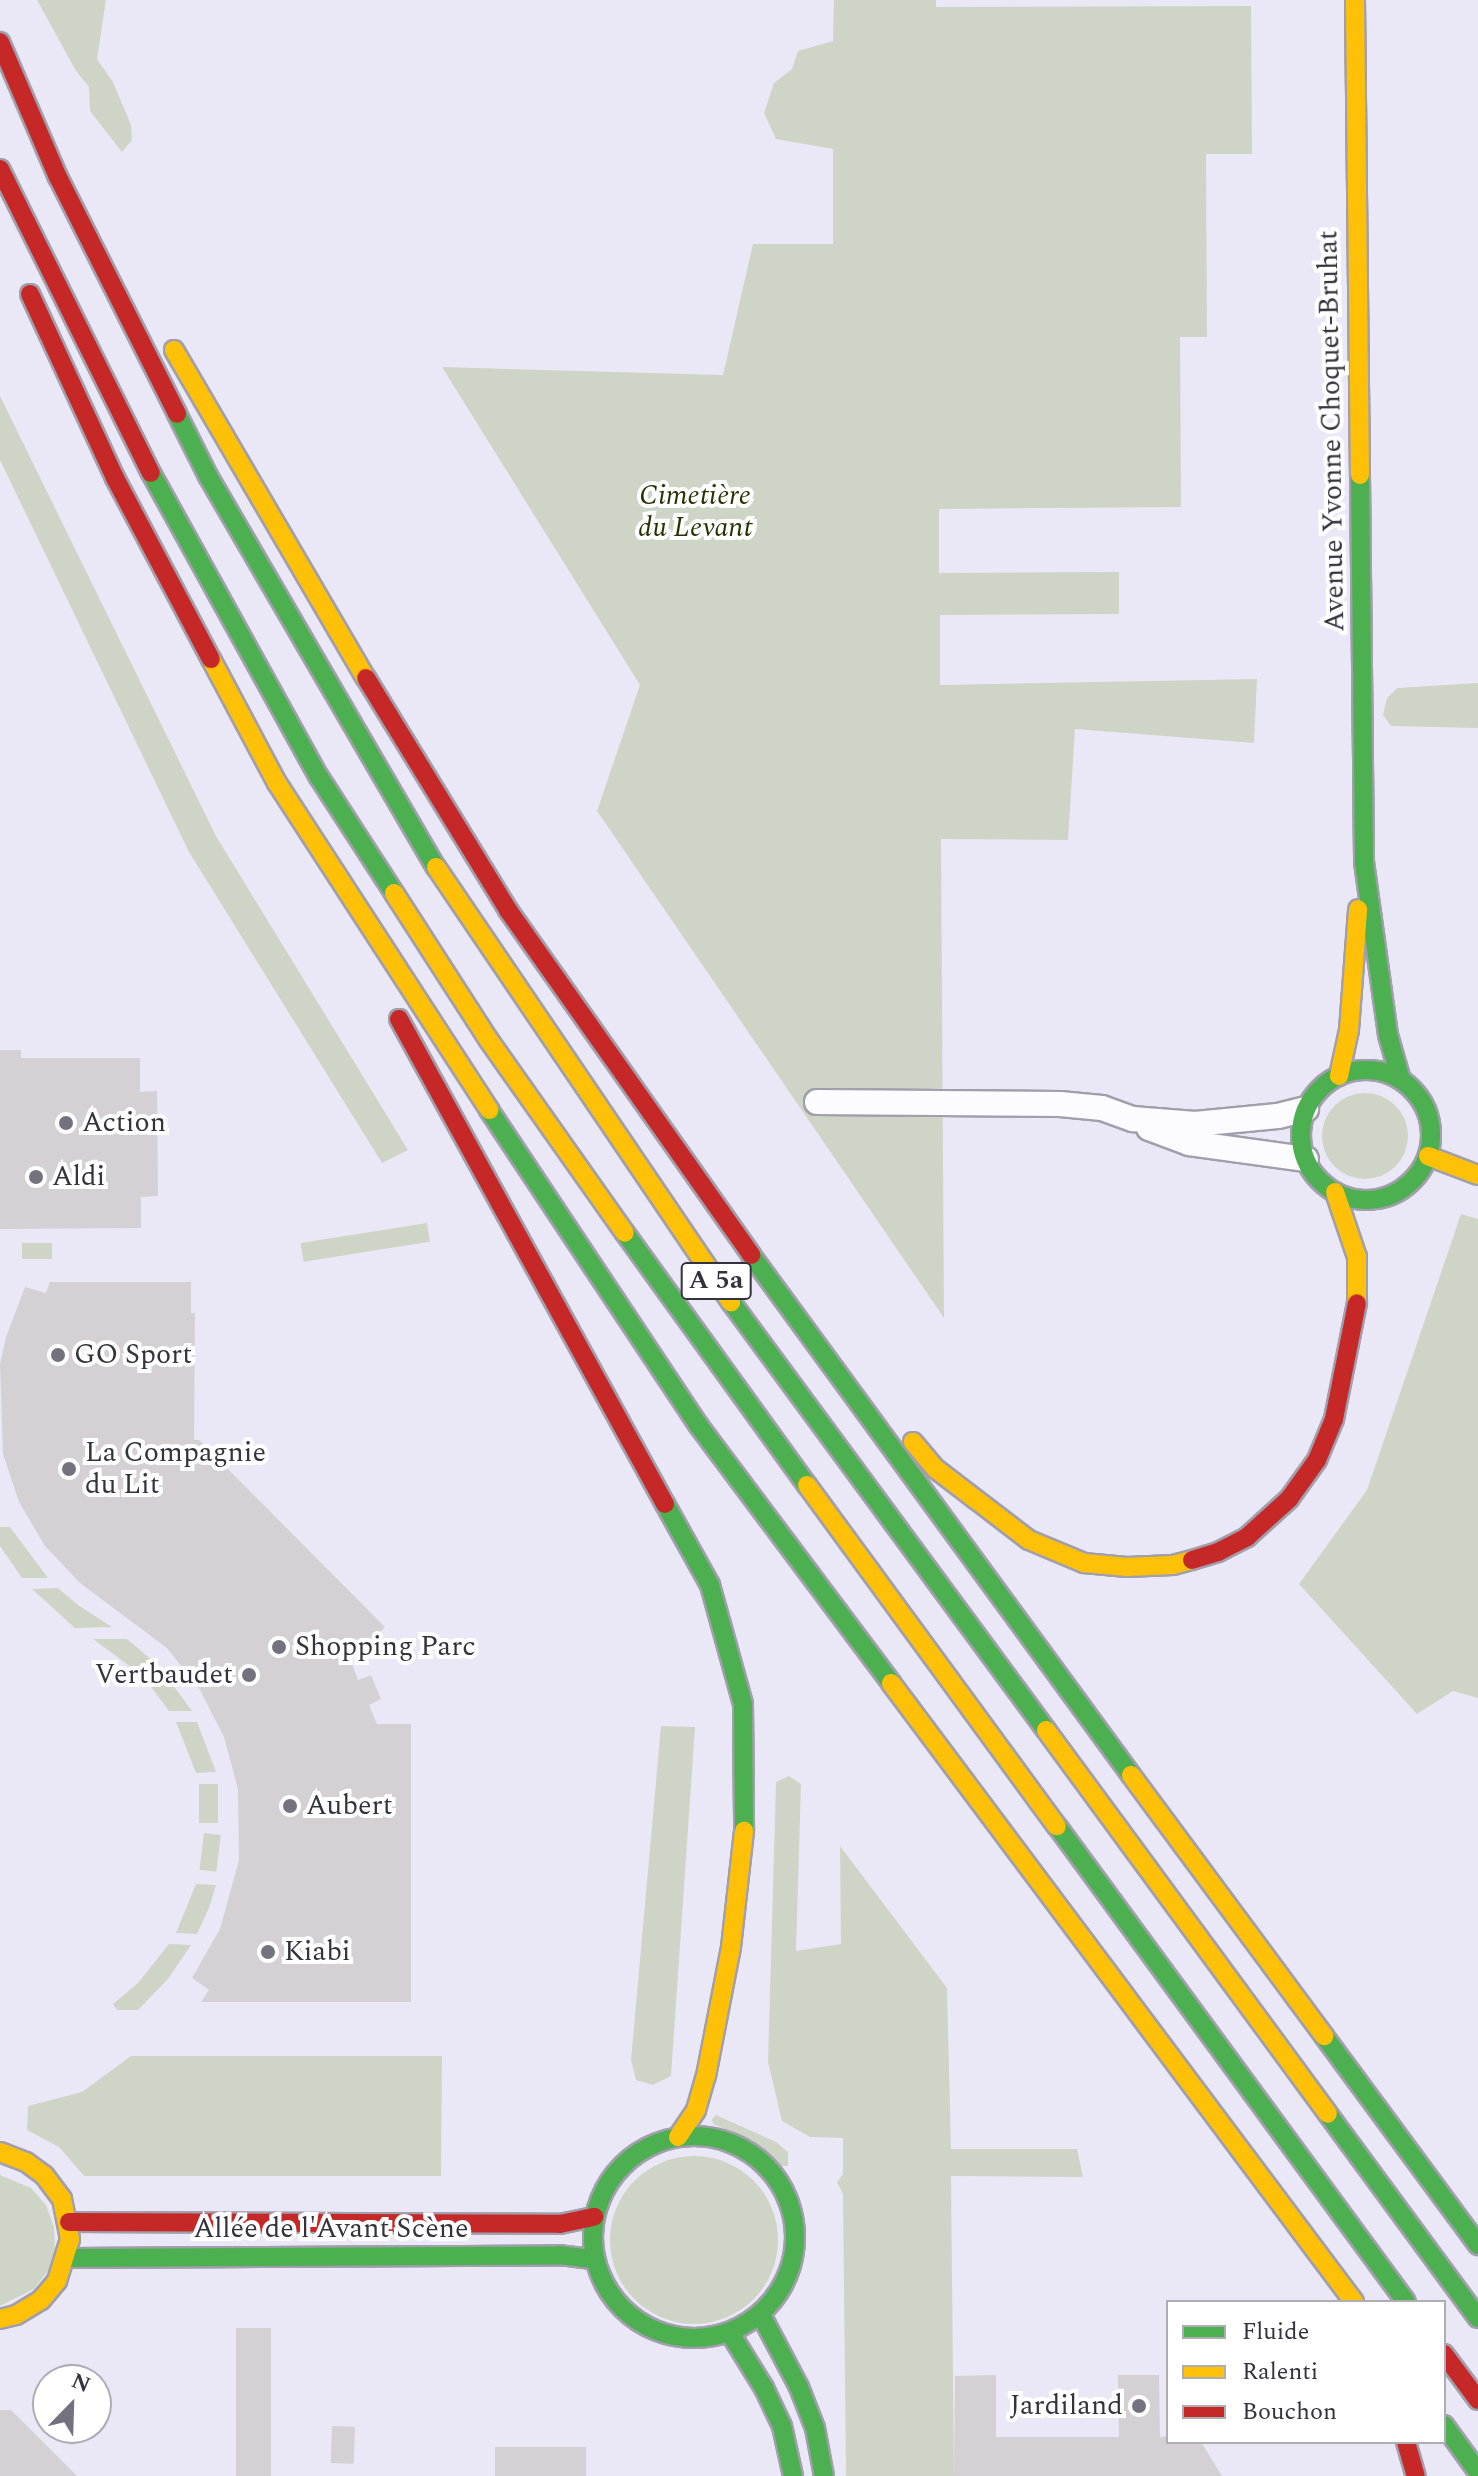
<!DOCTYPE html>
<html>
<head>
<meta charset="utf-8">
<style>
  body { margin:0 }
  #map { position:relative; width:1478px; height:2476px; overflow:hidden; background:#eae8f7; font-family:Spectral,serif }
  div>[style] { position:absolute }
  .green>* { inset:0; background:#ced5c7; transform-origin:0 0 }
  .round { border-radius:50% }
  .building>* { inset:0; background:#d5d0d3; transform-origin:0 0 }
  .roads { filter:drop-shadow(2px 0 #a19fab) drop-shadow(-2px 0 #a19fab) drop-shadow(0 2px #a19fab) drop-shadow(0 -2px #a19fab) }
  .street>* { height:24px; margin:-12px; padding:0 12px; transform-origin:12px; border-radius:12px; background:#fcfcfe }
  .fast>* { height:18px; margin:-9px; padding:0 9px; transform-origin:9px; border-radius:9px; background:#4caf50 }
  .fast>.ring { margin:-9px; padding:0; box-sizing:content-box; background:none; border:18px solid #4caf50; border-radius:50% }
  .slow>* { height:18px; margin:-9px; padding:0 9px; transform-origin:9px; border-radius:9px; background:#ffc107 }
  .jam>* { height:18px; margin:-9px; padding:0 9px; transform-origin:9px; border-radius:9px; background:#c62828 }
  .dots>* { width:22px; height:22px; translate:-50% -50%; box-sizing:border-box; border:4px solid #fff; border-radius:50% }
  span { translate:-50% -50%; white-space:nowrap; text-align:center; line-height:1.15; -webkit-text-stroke:8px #fff; paint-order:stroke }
  .shield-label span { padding:2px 6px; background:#fff; border:2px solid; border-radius:6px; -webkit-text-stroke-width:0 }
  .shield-label { font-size:26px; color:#34333d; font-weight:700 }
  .street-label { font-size:28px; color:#34333d }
  .park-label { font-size:28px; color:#273304; font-style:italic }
  .poi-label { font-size:28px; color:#34333d }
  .left { translate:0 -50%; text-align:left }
  .right { translate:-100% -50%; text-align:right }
  .legend { position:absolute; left:1166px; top:2300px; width:280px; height:144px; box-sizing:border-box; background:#fff; border:2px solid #aeadb1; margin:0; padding:10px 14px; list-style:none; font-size:24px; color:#34333d }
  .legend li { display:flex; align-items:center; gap:16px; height:40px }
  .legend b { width:40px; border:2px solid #aeadb1 }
  .north { position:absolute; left:32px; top:2364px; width:80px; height:80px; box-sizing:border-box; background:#fff; border:2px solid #aeadb1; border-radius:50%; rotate:23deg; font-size:22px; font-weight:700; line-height:32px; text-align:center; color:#34333d }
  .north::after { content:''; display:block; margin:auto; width:28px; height:36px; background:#74727e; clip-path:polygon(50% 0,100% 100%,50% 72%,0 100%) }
</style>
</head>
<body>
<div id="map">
  <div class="green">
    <div style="clip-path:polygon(37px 0,106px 0,97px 59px,113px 82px,131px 125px,132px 140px,122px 152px,90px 111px,89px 87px,76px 71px)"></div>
    <div style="clip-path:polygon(834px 0,936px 0,936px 7px,1251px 6px,1252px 154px,1206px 154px,1207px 337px,1180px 337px,1181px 507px,939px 509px,939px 573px,1119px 572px,1119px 614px,940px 615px,940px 685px,1257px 679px,1254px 743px,1075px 729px,1068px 840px,941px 839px,944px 1318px,597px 811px,640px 685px,442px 367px,723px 375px,753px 244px,833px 244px,833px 149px,776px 139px,764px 113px,774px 83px,792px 69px,798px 51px,833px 41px)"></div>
    <div style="clip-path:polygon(0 396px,216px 836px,408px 1150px,382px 1163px,189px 852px,0 460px)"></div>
    <div style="clip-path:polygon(1478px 683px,1478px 728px,1391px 726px,1383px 715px,1387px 698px,1397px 688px)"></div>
    <div class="round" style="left:1322px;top:1093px;width:86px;height:86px"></div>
    <div style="clip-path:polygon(1461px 1214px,1478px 1219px,1478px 1698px,1453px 1691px,1417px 1714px,1299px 1584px,1367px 1490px)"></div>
    <div style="left:427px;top:1223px;width:19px;height:128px;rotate:81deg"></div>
    <div style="left:22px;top:1243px;width:30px;height:16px"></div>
    <div style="clip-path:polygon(0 1527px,10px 1527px,48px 1578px,22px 1578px,0 1546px)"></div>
    <div style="clip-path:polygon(58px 1588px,78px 1605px,112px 1627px,75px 1628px,32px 1589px)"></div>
    <div style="clip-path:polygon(93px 1639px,127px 1639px,159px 1666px,192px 1711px,169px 1711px,143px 1676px)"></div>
    <div style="clip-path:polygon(176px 1722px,197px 1722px,216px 1772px,196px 1773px)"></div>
    <div style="clip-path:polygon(661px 1726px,695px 1727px,671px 2076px,653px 2085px,636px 2080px,631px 2060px)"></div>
    <div style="clip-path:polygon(789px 1776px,801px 1784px,796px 1951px,841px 1944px,840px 1846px,947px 1988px,951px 2149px,1077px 2149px,1083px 2177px,951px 2176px,954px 2476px,846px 2476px,843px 2194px,837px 2182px,843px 2174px,843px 2138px,810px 2137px,782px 2121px,768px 2062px,776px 1782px)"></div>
    <div style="left:199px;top:1784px;width:19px;height:39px"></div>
    <div style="left:204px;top:1833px;width:17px;height:37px;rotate:7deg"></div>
    <div style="clip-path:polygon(196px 1884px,216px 1885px,209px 1908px,197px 1934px,176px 1933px)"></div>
    <div style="clip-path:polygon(169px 1944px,191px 1945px,168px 1979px,138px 2010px,117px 2010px,113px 2004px,138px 1983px)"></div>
    <div style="clip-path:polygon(131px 2056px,442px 2056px,441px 2176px,84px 2176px,59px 2147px,27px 2130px,28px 2106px,82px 2092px)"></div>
    <div style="clip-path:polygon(716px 2115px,776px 2142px,788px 2152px,788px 2166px,780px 2166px,755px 2142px,713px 2124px,712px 2119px)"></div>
    <div class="round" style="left:610px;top:2156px;width:168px;height:168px"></div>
    <div style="clip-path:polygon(0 2175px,31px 2188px,46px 2205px,54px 2227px,55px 2249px,48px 2271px,34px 2289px,0 2306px)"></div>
  </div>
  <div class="building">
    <div style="clip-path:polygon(0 1050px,21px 1050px,21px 1058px,140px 1058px,140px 1092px,157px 1091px,158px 1196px,141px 1197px,141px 1228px,0 1229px)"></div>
    <div style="clip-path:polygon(50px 1282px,191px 1282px,191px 1313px,195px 1313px,194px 1440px,199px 1440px,385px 1627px,351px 1661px,358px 1680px,371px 1675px,381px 1699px,369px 1705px,377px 1724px,411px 1724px,411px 2002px,201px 2002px,209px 1990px,192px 1978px,220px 1929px,239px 1860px,238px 1789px,224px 1737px,200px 1690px,167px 1648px,80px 1583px,45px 1546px,19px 1502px,3px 1454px,0 1364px,6px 1337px,25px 1287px,46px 1293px)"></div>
    <div style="left:271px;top:2328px;width:148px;height:35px;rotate:90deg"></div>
    <div style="clip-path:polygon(996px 2375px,996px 2437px,1119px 2437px,1118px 2375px,1159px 2375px,1160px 2437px,1168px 2436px,1168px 2442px,1201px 2442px,1222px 2476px,954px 2476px,955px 2376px)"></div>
    <div style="clip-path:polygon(0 2410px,11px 2410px,77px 2476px,0 2476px)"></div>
    <div style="left:332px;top:2426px;width:23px;height:37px;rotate:2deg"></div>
    <div style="left:495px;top:2447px;width:91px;height:29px"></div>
  </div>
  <div class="roads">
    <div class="street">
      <div style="left:817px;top:1102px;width:243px;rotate:0.5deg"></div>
      <div style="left:1060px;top:1104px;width:42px;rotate:5.4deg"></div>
      <div style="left:1102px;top:1108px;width:33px;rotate:20deg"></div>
      <div style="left:1133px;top:1119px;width:62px;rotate:4.6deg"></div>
      <div style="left:1195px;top:1124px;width:83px;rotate:-5.5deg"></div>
      <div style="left:1278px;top:1116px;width:29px;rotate:-14deg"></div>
      <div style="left:1149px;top:1128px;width:43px;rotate:20.6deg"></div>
      <div style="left:1189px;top:1143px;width:118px;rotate:7.8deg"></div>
    </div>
    <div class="fast">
      <div style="left:177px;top:414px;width:69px;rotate:63.4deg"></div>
      <div style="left:208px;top:476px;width:453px;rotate:59.8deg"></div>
      <div style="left:151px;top:473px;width:347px;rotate:61.1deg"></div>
      <div style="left:319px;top:777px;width:138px;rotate:57.1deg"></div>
      <div style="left:1360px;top:475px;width:387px;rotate:89.4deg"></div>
      <div style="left:1364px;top:862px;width:175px;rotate:82.1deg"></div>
      <div style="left:1388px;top:1035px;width:47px;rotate:73.9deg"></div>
      <div class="ring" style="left:1301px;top:1070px;width:112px;height:112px"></div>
      <div style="left:489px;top:1110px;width:379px;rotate:56.4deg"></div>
      <div style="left:699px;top:1426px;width:321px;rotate:53.2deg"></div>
      <div style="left:625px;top:1233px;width:311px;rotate:54.2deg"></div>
      <div style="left:751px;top:1255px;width:644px;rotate:53.84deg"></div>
      <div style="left:731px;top:1302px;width:531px;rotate:53.65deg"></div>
      <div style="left:665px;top:1504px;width:93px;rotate:60.9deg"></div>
      <div style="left:710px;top:1585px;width:123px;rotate:74.5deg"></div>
      <div style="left:743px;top:1704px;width:127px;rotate:89.5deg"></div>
      <div style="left:1057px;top:1826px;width:590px;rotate:53.75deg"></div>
      <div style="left:1324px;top:2036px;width:260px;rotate:53.6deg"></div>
      <div style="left:1328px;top:2114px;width:253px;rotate:53.7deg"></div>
      <div class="ring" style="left:593px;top:2136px;width:184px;height:184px"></div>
      <div style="left:67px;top:2258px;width:492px;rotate:-0.3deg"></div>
      <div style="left:559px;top:2255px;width:35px;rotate:7deg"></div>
      <div style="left:761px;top:2315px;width:81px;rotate:62.2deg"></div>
      <div style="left:799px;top:2387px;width:44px;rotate:68.7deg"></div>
      <div style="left:815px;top:2428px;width:49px;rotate:79.4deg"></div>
      <div style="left:730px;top:2333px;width:65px;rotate:58.3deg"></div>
      <div style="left:764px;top:2388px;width:42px;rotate:64.7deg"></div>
      <div style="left:782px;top:2426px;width:51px;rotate:77.6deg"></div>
      <div style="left:1444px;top:2425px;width:58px;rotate:54.1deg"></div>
    </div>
    <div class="slow">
      <div style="left:1355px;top:0;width:475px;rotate:89.4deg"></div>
      <div style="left:174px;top:350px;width:380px;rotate:59.7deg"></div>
      <div style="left:211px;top:659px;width:140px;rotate:62deg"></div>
      <div style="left:277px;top:783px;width:390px;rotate:57deg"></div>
      <div style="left:436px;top:867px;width:526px;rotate:55.86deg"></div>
      <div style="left:394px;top:893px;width:174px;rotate:57.2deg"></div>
      <div style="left:488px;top:1039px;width:237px;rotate:54.8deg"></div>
      <div style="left:1339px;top:1076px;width:47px;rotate:-77.7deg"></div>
      <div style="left:1349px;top:1030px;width:121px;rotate:-85.7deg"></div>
      <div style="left:1428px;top:1156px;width:53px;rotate:20.8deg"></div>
      <div style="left:1335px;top:1192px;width:69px;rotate:71.3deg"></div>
      <div style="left:1357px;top:1257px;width:46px;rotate:90deg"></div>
      <div style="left:913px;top:1442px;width:35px;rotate:50deg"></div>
      <div style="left:936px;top:1469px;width:117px;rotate:37.4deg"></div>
      <div style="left:1029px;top:1540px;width:60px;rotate:22.7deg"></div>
      <div style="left:1084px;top:1563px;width:43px;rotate:5.3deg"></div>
      <div style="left:1127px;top:1567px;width:46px;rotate:-2.5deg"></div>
      <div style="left:1173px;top:1565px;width:20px;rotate:-15deg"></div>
      <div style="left:807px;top:1485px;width:423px;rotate:53.8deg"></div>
      <div style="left:891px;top:1683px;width:773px;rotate:53.2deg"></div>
      <div style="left:1046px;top:1730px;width:476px;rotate:53.7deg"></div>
      <div style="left:1131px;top:1775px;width:325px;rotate:53.5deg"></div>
      <div style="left:678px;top:2137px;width:32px;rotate:-56deg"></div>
      <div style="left:696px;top:2110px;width:35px;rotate:-74deg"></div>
      <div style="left:706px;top:2076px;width:131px;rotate:-79deg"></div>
      <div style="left:731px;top:1947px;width:117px;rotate:-83.6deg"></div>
      <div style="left:0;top:2152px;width:28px;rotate:21deg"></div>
      <div style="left:26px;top:2162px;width:22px;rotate:36deg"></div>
      <div style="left:44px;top:2175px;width:30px;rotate:53deg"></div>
      <div style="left:62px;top:2199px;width:41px;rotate:78.7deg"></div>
      <div style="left:70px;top:2239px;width:44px;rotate:107.2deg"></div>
      <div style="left:57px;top:2281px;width:25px;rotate:130deg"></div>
      <div style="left:41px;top:2300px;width:29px;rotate:149deg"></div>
      <div style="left:16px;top:2315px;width:16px;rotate:166deg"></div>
    </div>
    <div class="jam">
      <div style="left:0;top:42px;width:147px;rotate:66.8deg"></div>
      <div style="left:58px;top:177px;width:265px;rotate:63.3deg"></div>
      <div style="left:0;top:169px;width:339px;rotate:63.6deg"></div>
      <div style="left:30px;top:294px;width:203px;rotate:65.2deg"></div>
      <div style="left:115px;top:478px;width:205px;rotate:62.1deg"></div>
      <div style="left:366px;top:678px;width:272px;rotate:58.5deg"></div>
      <div style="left:508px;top:910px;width:422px;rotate:54.8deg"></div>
      <div style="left:399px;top:1019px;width:553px;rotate:61.26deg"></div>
      <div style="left:1192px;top:1560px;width:27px;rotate:-17deg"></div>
      <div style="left:1218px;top:1552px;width:33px;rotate:-27deg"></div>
      <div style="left:1247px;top:1537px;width:57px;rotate:-42.1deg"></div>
      <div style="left:1289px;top:1499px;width:48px;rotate:-54.3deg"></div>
      <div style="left:1317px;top:1460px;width:44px;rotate:-67.5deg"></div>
      <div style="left:1334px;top:1419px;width:118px;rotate:-78.8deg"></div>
      <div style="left:69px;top:2222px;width:491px;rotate:0.2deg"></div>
      <div style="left:560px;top:2224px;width:35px;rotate:-12deg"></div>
      <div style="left:1444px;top:2354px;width:57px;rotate:53.5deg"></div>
      <div style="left:1406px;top:2442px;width:35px;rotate:74deg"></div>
    </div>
  </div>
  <div class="dots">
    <div style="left:66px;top:1123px;background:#74727e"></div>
    <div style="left:36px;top:1177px;background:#74727e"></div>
    <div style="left:58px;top:1355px;background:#74727e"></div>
    <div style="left:69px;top:1469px;background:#74727e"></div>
    <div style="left:279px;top:1647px;background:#74727e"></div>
    <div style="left:249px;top:1675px;background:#74727e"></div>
    <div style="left:290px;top:1806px;background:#74727e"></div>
    <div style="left:268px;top:1952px;background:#74727e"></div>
    <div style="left:1139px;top:2406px;background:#74727e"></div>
  </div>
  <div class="shield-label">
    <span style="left:716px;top:1281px">A 5a</span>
  </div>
  <div class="street-label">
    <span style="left:1332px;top:431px;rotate:-91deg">Avenue Yvonne Choquet-Bruhat</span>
    <span style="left:331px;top:2229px">Allée de l'Avant Scène</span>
  </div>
  <div class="park-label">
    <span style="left:695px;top:512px">Cimetière<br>du Levant</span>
  </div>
  <div class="poi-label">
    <span class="left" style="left:82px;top:1123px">Action</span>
    <span class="left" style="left:52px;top:1177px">Aldi</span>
    <span class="left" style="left:74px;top:1355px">GO Sport</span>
    <span class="left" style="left:85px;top:1469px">La Compagnie<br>du Lit</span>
    <span class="left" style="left:295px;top:1647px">Shopping Parc</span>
    <span class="right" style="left:233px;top:1675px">Vertbaudet</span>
    <span class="left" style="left:306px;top:1806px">Aubert</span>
    <span class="left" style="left:284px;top:1952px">Kiabi</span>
    <span class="right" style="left:1123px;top:2406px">Jardiland</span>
  </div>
  <ul class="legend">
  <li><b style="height:10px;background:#4caf50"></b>Fluide</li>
  <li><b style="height:10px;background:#ffc107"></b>Ralenti</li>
  <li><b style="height:10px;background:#c62828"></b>Bouchon</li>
  </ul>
  <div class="north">N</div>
</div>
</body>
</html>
